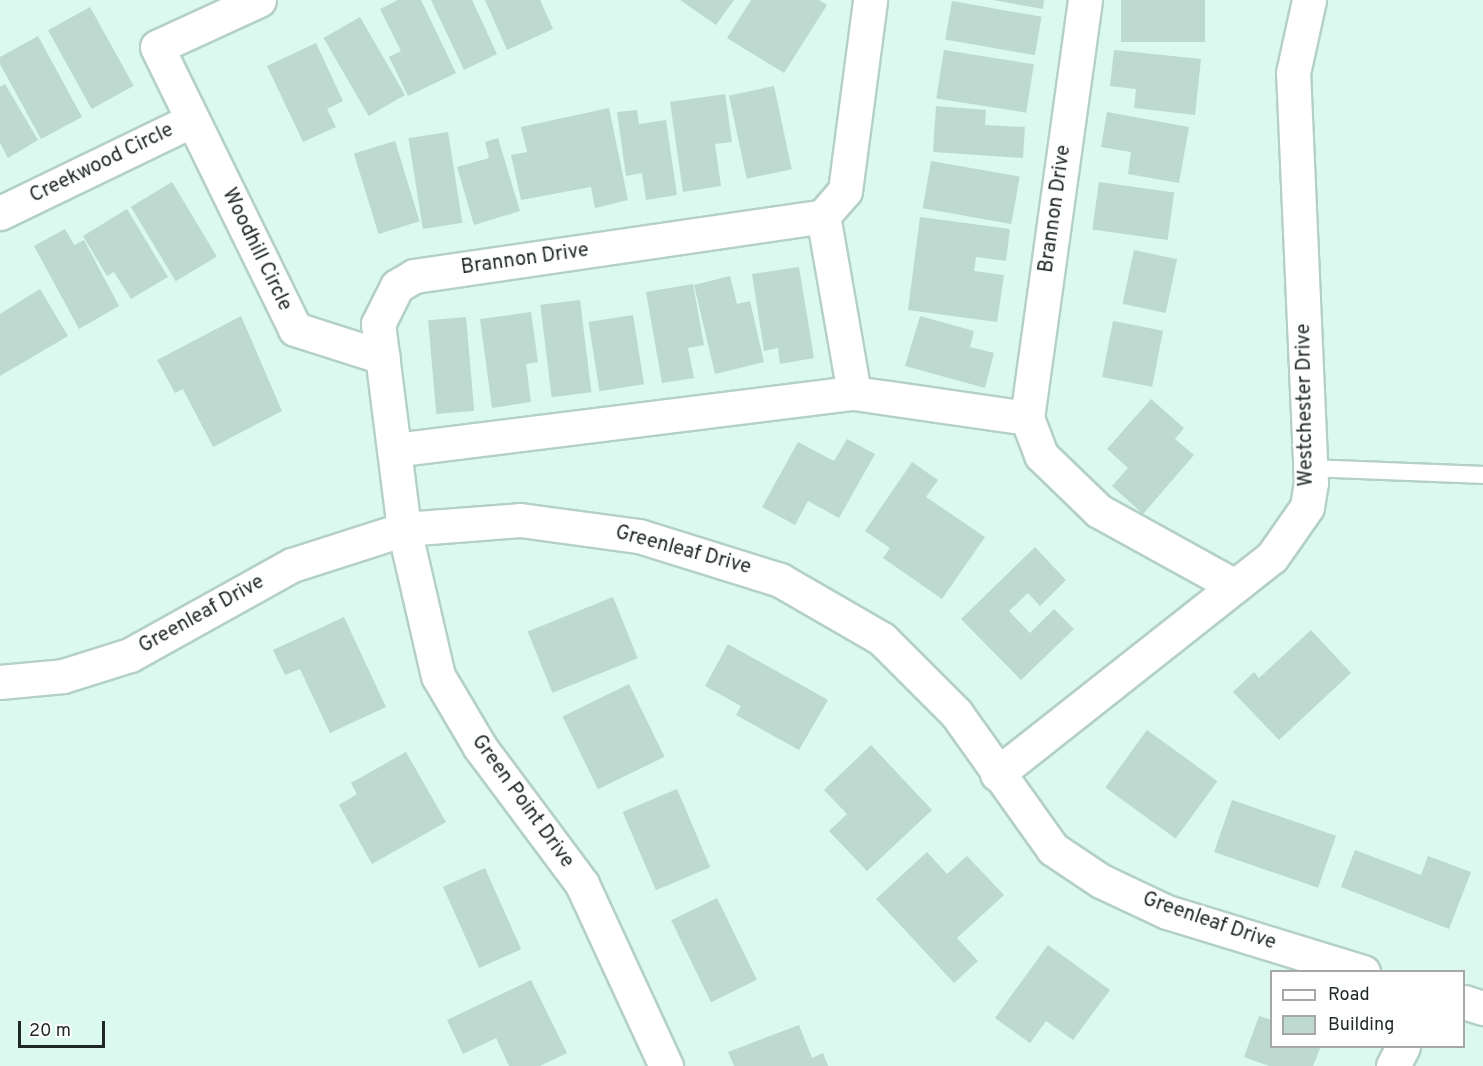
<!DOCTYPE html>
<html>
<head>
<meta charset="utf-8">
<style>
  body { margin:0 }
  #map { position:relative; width:1483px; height:1066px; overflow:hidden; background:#dbf9ef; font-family:Overpass,sans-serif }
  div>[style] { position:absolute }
  .building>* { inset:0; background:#bdd9d0; transform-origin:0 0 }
  .roads { filter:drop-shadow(2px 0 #b4d0c7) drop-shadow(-2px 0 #b4d0c7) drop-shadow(0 2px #b4d0c7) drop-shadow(0 -2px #b4d0c7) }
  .lane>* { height:16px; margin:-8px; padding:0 8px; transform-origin:8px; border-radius:8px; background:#fff }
  .street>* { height:33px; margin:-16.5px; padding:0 16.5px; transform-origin:16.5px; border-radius:16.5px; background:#fff }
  span { translate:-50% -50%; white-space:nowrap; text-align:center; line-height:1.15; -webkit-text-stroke:4.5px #fefefe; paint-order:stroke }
  .street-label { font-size:20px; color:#1e2825 }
  .legend { position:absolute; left:1270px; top:970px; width:195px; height:78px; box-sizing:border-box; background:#fefefe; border:2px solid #a4a8a7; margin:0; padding:8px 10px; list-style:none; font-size:18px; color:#1e2825 }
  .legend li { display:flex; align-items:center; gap:12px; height:30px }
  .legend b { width:30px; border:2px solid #a4a8a7 }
  .scale { position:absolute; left:18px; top:1021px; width:87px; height:27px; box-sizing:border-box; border:3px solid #1e2825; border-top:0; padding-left:8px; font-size:18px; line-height:21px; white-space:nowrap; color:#1e2825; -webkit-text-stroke:4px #fefefe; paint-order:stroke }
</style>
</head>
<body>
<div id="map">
  <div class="building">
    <div style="clip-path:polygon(398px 0,421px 0,456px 73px,408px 96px,389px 57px,401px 51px,380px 9px)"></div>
    <div style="clip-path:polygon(431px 0,472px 0,497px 54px,464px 70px)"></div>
    <div style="clip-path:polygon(485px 0,540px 0,553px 29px,507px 50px)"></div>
    <div style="clip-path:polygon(680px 0,734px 0,716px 25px)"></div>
    <div style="clip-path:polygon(751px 0,819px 0,827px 5px,784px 73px,727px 38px)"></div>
    <div style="clip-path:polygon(993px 0,1044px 0,1043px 9px)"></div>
    <div style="left:1121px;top:0;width:84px;height:42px"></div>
    <div style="left:952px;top:1px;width:91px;height:39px;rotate:10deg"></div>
    <div style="left:90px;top:7px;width:90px;height:48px;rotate:61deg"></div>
    <div style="left:360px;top:17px;width:90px;height:42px;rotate:60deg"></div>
    <div style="clip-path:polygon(38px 36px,82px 117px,41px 139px,0 64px,0 57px)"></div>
    <div style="clip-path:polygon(316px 43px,343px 101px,327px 109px,336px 127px,303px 142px,267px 66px)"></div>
    <div style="left:944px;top:50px;width:91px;height:49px;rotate:9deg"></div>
    <div style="clip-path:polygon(1114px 50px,1201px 59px,1195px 115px,1134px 108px,1136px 89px,1110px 86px)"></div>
    <div style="clip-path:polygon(5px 84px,38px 140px,8px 158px,0 143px,0 87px)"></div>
    <div style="left:774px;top:86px;width:85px;height:46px;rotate:78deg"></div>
    <div style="clip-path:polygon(725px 94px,732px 142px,715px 144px,721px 186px,683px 192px,670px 102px)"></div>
    <div style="clip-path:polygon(936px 106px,986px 110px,985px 125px,1025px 127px,1023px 158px,933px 152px)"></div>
    <div style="clip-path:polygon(609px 108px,628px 200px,595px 208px,591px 187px,521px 200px,511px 155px,527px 152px,521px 127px)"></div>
    <div style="clip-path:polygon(637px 110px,639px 124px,666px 120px,677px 195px,646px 200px,642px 173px,626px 176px,617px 112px)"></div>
    <div style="clip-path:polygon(1107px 112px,1189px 127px,1179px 183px,1128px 174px,1131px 152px,1101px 147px)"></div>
    <div style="left:448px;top:132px;width:92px;height:40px;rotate:81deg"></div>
    <div style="clip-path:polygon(498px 138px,520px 211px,474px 225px,457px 167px,489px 158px,485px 142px)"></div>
    <div style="left:395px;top:141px;width:84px;height:43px;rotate:73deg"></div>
    <div style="left:931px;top:161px;width:90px;height:48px;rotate:10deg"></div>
    <div style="left:172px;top:182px;width:87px;height:48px;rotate:59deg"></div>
    <div style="left:1099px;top:182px;width:76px;height:48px;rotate:8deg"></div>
    <div style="clip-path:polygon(127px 209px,168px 277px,131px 299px,114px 272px,107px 276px,83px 236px)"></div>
    <div style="clip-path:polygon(920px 217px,1010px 229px,1006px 261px,976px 257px,974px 271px,1004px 275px,997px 322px,908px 310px)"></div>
    <div style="clip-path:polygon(65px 229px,74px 245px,84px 240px,119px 306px,79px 329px,34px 246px)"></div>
    <div style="left:1134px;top:250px;width:44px;height:55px;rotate:12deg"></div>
    <div style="clip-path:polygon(799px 267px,814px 358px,780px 364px,778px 348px,764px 351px,752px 274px)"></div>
    <div style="clip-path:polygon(730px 276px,737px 304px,750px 301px,764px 362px,715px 374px,694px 285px)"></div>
    <div style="clip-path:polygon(693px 284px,704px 345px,688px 348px,694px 378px,662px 383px,646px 292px)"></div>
    <div style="clip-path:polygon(40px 289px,68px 336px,0 376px,0 314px)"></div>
    <div style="left:580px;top:300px;width:93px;height:40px;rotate:83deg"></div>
    <div style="clip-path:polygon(531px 312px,538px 362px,526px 364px,531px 402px,492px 408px,480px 319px)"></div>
    <div style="left:633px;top:315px;width:70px;height:45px;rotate:81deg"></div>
    <div style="clip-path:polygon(241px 316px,282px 411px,213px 447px,183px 389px,175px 393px,157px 360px)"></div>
    <div style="clip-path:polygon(920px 316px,974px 331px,970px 347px,994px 353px,985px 388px,905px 366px)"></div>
    <div style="left:466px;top:317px;width:94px;height:38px;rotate:85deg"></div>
    <div style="left:1113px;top:321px;width:51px;height:57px;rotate:11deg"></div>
    <div style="clip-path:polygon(1151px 399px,1184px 428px,1175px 439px,1194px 455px,1143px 514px,1112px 486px,1128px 468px,1107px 449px)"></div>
    <div style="clip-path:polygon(847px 439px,875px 454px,839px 518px,808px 501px,795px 525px,762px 507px,798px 442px,834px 461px)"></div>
    <div style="clip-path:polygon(912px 462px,938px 480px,926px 497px,985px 537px,942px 599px,883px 558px,890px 548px,865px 531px)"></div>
    <div style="clip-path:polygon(1035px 547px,1066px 580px,1040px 606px,1028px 593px,1009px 611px,1030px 633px,1054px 609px,1074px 629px,1021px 680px,961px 619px)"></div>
    <div style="left:613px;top:597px;width:66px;height:92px;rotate:68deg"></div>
    <div style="clip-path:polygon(344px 617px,386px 707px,330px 733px,300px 669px,285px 675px,273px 650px)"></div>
    <div style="clip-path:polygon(1311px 630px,1351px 673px,1279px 740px,1233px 692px,1254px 672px,1259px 678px)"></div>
    <div style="clip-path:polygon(728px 644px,828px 700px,799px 750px,736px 715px,741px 706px,705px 686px)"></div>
    <div style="left:629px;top:684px;width:81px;height:74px;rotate:64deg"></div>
    <div style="left:1147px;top:730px;width:87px;height:71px;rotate:36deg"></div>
    <div style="clip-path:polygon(871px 745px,932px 810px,867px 871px,829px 831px,847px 814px,824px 790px)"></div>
    <div style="clip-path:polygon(406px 752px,446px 822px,372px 864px,339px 805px,357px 794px,351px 783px)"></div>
    <div style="left:677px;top:789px;width:85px;height:59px;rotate:67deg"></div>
    <div style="left:1232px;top:800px;width:110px;height:55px;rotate:19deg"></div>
    <div style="clip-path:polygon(1355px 850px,1421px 875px,1428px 856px,1471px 872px,1449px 929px,1341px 887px)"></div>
    <div style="clip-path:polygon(927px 852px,947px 874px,967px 856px,1004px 895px,957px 938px,978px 961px,954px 983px,876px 899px)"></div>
    <div style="left:485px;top:868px;width:89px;height:46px;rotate:66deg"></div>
    <div style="left:717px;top:898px;width:91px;height:51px;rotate:64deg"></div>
    <div style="clip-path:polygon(1048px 945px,1110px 990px,1073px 1040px,1046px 1021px,1030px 1043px,995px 1018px)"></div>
    <div style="clip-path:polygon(531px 980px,567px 1053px,540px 1066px,509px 1066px,496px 1038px,463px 1054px,447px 1020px)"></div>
    <div style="clip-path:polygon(1259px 1016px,1272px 1020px,1272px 1046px,1321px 1046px,1313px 1066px,1269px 1066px,1244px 1057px)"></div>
    <div style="clip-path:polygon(799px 1025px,812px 1058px,823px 1053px,828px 1066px,734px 1066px,728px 1052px)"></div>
  </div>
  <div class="roads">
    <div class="lane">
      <div style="left:1311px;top:468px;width:172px;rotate:2.3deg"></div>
    </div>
    <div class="street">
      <div style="left:259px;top:0;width:112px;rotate:155.3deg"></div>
      <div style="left:157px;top:47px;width:314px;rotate:63.9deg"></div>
      <div style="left:295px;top:329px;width:92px;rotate:17.7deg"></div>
      <div style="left:1085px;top:0;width:422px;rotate:97.9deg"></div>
      <div style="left:1027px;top:418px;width:40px;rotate:69deg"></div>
      <div style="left:1041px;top:455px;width:81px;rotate:44deg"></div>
      <div style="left:1099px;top:511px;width:155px;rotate:28.9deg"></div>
      <div style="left:0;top:213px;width:213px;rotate:-25.8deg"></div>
      <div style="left:854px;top:393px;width:180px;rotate:-99.9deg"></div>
      <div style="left:823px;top:216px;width:33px;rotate:-49deg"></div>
      <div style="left:845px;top:191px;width:193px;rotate:-82.5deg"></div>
      <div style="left:394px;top:450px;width:464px;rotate:-7.1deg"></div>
      <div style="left:854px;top:393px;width:175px;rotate:8.2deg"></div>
      <div style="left:0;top:682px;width:63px;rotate:-5.4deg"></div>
      <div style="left:63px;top:676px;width:70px;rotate:-17.4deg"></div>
      <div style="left:130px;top:655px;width:185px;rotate:-29.1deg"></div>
      <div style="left:292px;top:565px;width:118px;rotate:-17.8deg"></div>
      <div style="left:404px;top:529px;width:116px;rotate:-4.4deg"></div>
      <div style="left:520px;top:520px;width:120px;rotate:7.7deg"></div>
      <div style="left:639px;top:536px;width:148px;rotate:17.3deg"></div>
      <div style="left:780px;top:580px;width:118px;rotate:30deg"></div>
      <div style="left:882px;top:639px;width:105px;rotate:45deg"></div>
      <div style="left:956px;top:713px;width:167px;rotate:54.5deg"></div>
      <div style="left:1053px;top:849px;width:58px;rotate:33.7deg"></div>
      <div style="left:1101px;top:881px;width:73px;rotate:25.2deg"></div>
      <div style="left:1167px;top:912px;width:205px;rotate:17deg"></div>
      <div style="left:997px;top:774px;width:350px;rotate:-38.3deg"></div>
      <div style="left:1272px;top:557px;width:61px;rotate:-55deg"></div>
      <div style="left:1307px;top:507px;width:24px;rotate:-81deg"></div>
      <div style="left:1311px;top:483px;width:410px;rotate:-92.5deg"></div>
      <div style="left:1293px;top:73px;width:75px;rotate:-77.6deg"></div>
      <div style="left:1464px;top:1002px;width:20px;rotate:18deg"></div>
      <div style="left:666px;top:1066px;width:200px;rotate:-114.8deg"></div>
      <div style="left:582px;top:884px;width:171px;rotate:-126.7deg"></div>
      <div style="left:480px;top:747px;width:82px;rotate:-120.6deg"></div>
      <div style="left:438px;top:676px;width:151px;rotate:-103deg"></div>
      <div style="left:404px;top:529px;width:207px;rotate:-97.2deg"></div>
      <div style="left:378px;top:324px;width:42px;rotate:-63.4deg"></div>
      <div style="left:397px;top:286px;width:20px;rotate:-30deg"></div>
      <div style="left:414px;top:276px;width:413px;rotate:-8.3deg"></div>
      <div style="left:1393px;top:1066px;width:22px;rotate:-63deg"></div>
    </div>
  </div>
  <div class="street-label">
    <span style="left:102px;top:164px;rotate:-26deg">Creekwood Circle</span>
    <span style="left:1056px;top:209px;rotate:-82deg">Brannon Drive</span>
    <span style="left:256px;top:250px;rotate:64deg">Woodhill Circle</span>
    <span style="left:525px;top:260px;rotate:-8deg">Brannon Drive</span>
    <span style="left:1306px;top:405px;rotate:-91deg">Westchester Drive</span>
    <span style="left:683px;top:551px;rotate:15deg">Greenleaf Drive</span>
    <span style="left:202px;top:615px;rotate:-29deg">Greenleaf Drive</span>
    <span style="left:522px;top:802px;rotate:54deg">Green Point Drive</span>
    <span style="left:1209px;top:922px;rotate:19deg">Greenleaf Drive</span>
  </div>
  <ul class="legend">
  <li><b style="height:8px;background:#fff"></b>Road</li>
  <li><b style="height:16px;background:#bdd9d0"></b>Building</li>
  </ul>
  <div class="scale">20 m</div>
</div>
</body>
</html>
